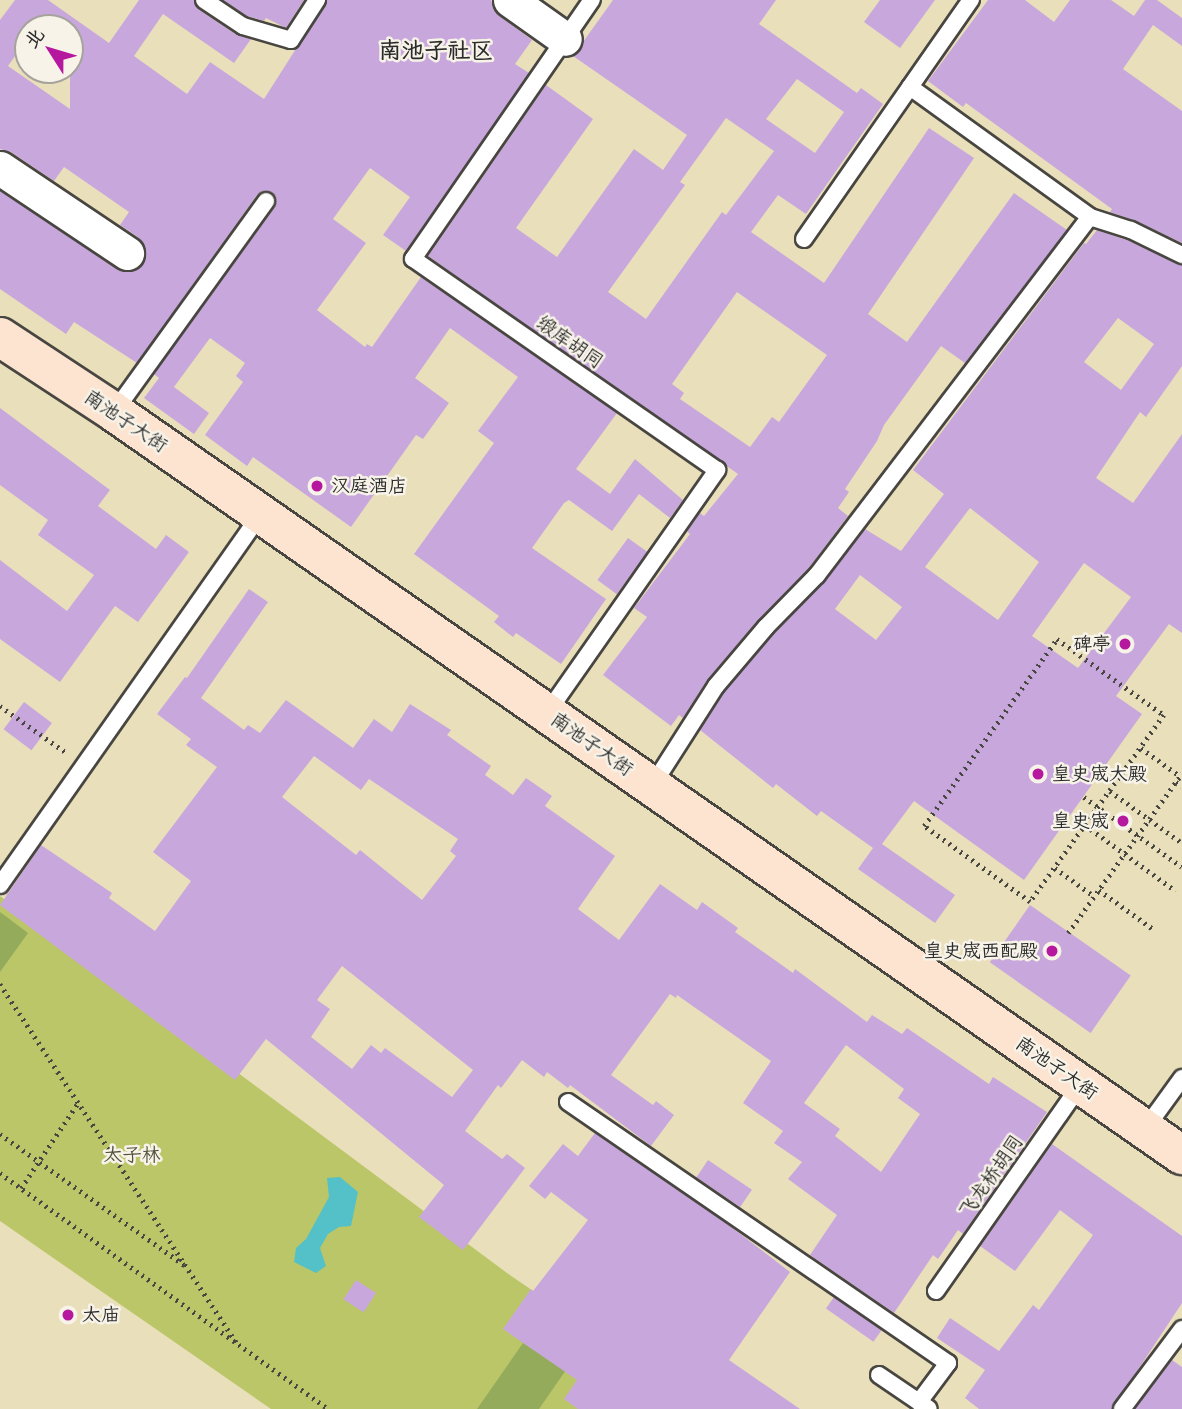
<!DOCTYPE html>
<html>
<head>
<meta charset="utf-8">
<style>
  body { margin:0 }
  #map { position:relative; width:1182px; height:1409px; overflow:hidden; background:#e9dfbb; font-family:Delius,"LXGW WenKai TC",sans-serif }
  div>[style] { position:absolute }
  .green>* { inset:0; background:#bbc668 }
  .forest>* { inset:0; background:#94ab5c }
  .water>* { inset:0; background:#53c1c7 }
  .building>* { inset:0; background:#c8a8dc; transform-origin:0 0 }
  .path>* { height:4.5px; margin-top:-2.25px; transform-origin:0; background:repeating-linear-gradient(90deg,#484641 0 2px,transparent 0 7px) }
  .roads { filter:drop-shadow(2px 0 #484641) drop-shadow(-2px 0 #484641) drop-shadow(0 2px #484641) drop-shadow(0 -2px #484641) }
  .lane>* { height:16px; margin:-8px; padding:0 8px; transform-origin:8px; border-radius:8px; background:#fff }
  .street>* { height:33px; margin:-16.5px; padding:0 16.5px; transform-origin:16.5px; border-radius:16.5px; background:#fff }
  .secondary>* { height:38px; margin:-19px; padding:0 19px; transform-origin:19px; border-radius:19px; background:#fde4d0 }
  .dots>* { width:19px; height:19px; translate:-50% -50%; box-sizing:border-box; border:4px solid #f7f3e8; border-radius:50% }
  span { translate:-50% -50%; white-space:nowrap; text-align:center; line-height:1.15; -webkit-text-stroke:5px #f7f3e8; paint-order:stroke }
  .street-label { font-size:19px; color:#2b2b2b }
  .poi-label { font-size:19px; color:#2b2b2b }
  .left { translate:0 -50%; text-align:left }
  .right { translate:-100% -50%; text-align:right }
  .park-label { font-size:19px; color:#4f523a }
  .quarter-label { font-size:23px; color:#2b2b2b; font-weight:700 }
  .north { position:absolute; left:14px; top:14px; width:70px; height:70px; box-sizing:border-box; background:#f7f3e8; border:2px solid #a5a39c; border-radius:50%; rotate:307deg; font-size:19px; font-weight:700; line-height:28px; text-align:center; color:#2b2b2b }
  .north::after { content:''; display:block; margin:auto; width:24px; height:32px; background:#b5179e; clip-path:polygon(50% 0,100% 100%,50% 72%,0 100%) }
</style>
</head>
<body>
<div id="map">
  <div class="green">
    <div style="clip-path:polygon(0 896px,507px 1273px,705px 1409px,271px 1409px,0 1221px)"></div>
  </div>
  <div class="forest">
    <div style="clip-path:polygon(0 912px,28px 933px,0 972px)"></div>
    <div style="clip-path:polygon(523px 1343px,566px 1370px,539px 1409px,477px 1409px)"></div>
  </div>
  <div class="water">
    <div style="clip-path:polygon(340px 1177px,358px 1192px,351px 1226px,339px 1227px,328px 1234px,320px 1248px,326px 1266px,316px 1273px,294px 1262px,296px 1248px,306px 1239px,329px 1197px,327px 1178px)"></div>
  </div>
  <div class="building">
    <div style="clip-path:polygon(evenodd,15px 0,48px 0,109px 43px,139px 0,194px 0,198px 9px,237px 35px,251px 39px,234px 63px,163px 14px,134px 56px,187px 94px,210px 62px,264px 99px,327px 0,491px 0,498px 15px,532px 40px,515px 64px,529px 73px,406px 251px,383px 235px,410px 197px,370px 168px,333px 219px,366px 243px,317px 310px,365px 347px,367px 344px,372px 347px,421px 277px,617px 413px,576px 469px,610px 494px,635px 459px,683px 500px,670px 518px,639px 494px,612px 531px,569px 500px,564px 503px,532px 548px,606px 599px,561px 664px,516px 633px,513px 637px,494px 622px,499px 616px,414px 554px,494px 443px,478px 431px,518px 377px,450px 328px,415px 378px,449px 403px,423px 439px,416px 435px,351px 527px,253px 457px,247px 466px,205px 435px,243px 382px,236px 376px,245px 363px,210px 338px,174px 387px,209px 413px,194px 434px,144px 398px,159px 378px,154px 374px,275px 207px,276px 197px,272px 192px,262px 191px,257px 195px,137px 363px,74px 322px,66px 334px,0 289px,0 191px,117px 269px,126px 272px,136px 270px,143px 263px,146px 254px,138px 237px,120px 225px,129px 212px,64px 167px,54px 181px,11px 152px,0 149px,0 20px,15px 0,28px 28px,70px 28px,70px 109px,8px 66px,28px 38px,28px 28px)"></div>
    <div style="clip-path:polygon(223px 0,304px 0,286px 28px,266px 18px,264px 21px,247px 16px)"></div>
    <div style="clip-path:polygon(evenodd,613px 0,776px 0,759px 24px,857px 93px,861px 88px,883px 104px,806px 214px,778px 195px,751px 232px,824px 283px,929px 128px,974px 158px,868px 314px,907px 342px,1014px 193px,1067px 230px,965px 363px,941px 346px,884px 425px,877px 441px,845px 489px,849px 492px,838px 508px,848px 516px,809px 568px,758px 620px,708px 679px,683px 718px,679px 715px,671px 726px,603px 675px,647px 617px,634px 608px,690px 534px,687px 531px,700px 513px,704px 516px,738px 474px,428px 256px,546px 85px,593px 119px,516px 228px,557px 257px,634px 149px,663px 170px,687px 135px,573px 56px,613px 0,797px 79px,844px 112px,815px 153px,766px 119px,797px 79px,613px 0,726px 118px,774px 151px,726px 215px,722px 212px,646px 319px,608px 292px,685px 185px,680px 182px,726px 118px,613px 0,737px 292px,827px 355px,779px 422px,772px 417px,750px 447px,680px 399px,684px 393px,672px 384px,737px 292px)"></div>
    <div style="clip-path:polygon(880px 0,935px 0,900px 48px,864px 22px)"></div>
    <div style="clip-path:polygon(988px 0,1025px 0,1054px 22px,1070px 0,1111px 0,1134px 16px,1145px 0,1157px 0,1182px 18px,1182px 46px,1153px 25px,1123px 69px,1182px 111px,1182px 243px,1136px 221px,1110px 212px,1112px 209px,966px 103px,963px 107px,928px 81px)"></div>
    <div style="clip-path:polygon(evenodd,1097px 230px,1127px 240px,1182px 265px,1182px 366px,1146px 417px,1140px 412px,1096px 478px,1133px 503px,1182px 434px,1182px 633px,1169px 624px,1116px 696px,1142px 714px,1024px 880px,914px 801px,882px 844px,955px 895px,935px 923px,858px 869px,873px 848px,821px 811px,817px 816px,776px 784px,773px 788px,700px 730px,724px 692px,774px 634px,825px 581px,865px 529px,901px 551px,944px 494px,913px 470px,1084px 243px,1086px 244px,1097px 230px,1118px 318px,1154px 344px,1121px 390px,1084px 362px,1118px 318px,1097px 230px,970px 508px,1039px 562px,998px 620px,925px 567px,970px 508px,1097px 230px,1084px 563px,1131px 597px,1078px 668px,1032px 636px,1084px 563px,1097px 230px,860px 575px,902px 607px,876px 640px,835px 609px,860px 575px)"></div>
    <div style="clip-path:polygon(0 408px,110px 490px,98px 506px,156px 549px,166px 535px,189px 552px,138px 622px,115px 606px,60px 682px,0 639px,0 560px,67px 611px,94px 575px,38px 535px,48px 520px,0 485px)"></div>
    <div style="left:628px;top:538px;width:24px;height:52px;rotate:36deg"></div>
    <div style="clip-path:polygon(evenodd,249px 589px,268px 602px,201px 698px,244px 730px,248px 725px,260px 733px,286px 700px,353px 748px,374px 719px,392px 732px,410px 704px,451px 730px,447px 735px,491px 766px,485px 775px,513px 795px,526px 778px,552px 796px,545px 806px,615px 856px,578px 909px,619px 940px,660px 884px,697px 910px,702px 902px,738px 928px,735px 932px,793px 973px,795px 969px,867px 1022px,872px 1015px,902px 1034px,907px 1028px,989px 1084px,993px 1077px,1047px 1112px,963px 1234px,958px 1230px,938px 1259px,933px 1255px,894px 1313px,810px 1255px,837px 1215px,788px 1179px,802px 1162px,774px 1143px,783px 1131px,743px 1103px,771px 1061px,677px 995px,676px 998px,670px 994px,611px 1075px,653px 1105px,656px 1101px,674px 1115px,651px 1146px,570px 1085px,568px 1088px,547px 1072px,544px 1077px,522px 1060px,501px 1088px,498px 1085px,465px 1131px,502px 1159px,507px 1154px,525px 1168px,463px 1250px,419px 1217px,444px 1185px,266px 1039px,235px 1080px,0 905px,41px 845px,112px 893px,109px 898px,155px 931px,191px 881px,153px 852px,217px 767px,186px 745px,191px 739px,157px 714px,185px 677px,187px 678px,249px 589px,314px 756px,361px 790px,369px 779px,458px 839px,450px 851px,456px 856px,422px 900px,360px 850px,356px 855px,282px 797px,314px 756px,249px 589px,342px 966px,473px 1070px,452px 1097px,385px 1048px,381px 1053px,371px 1045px,352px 1069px,311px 1037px,330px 1009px,317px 1000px,342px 966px,249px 589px,846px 1045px,904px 1089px,898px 1098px,920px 1114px,881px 1172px,835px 1136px,840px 1129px,804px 1103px,846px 1045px)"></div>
    <div style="left:24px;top:702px;width:35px;height:34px;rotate:37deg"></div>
    <div style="left:1030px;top:905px;width:123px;height:70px;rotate:35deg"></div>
    <div style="clip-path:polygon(595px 1133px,726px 1223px,790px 1272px,729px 1360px,800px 1409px,578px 1409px,564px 1399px,577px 1380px,503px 1329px,531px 1289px,533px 1291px,588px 1220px,551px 1192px,545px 1199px,529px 1186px,563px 1144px,578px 1156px)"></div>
    <div style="clip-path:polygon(1052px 1144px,1182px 1236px,1182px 1303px,1112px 1409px,979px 1409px,965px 1398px,985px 1370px,937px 1338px,950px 1318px,999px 1351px,1033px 1305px,1039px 1310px,1093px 1235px,1060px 1210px,1015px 1271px,980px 1246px)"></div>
    <div style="left:708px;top:1160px;width:53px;height:21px;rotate:34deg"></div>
    <div style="left:356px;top:1280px;width:24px;height:23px;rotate:33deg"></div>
    <div style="left:834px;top:1297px;width:58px;height:14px;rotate:35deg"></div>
    <div style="clip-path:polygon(1172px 1360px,1182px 1367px,1182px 1409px,1135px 1409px)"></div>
  </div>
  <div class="path">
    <div style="left:1057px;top:639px;width:131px;rotate:35.4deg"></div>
    <div style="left:1164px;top:715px;width:230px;rotate:125.6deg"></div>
    <div style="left:1030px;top:902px;width:130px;rotate:-144.4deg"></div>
    <div style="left:924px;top:826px;width:229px;rotate:-54.6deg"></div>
    <div style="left:0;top:706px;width:83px;rotate:35.2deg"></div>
    <div style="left:1141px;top:748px;width:48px;rotate:35.7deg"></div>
    <div style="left:1176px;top:782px;width:7px;rotate:34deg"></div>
    <div style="left:1110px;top:791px;width:89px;rotate:35.8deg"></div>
    <div style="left:1084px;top:797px;width:120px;rotate:35.5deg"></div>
    <div style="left:1085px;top:825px;width:112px;rotate:36deg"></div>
    <div style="left:1055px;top:868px;width:48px;rotate:35.7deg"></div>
    <div style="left:1099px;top:890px;width:67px;rotate:35.8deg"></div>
    <div style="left:1068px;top:933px;width:196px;rotate:-54.5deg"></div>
    <div style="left:0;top:984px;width:431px;rotate:56.6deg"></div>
    <div style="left:0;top:1134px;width:226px;rotate:35.4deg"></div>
    <div style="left:0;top:1173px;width:404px;rotate:35.7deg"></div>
    <div style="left:21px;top:1188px;width:102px;rotate:-56.2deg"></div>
  </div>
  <div class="roads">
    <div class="lane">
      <div style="left:204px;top:0;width:47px;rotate:33.7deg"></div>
      <div style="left:243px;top:26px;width:50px;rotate:16.3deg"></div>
      <div style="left:291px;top:40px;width:48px;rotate:-57deg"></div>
      <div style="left:910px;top:87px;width:222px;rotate:35.8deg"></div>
      <div style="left:1090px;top:217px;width:43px;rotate:17.6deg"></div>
      <div style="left:1131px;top:230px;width:57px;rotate:26.1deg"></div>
      <div style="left:804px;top:239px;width:292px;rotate:-55.1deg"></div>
      <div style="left:114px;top:412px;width:260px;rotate:-54.2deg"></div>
      <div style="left:547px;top:713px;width:297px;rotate:-55deg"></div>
      <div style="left:717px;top:470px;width:370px;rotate:-145.2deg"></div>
      <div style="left:413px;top:259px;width:315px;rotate:-55.4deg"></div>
      <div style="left:652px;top:786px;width:119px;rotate:-57.4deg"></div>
      <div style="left:716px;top:686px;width:77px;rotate:-49.7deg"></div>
      <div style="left:766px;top:627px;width:73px;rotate:-45.6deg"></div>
      <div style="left:817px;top:575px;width:450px;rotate:-52.7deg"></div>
      <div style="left:0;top:885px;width:454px;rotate:-54.9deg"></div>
      <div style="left:568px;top:1102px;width:461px;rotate:34.5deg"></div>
      <div style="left:948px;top:1363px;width:49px;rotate:126.6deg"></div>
      <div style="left:1145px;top:1129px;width:63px;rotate:-54deg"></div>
      <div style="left:936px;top:1291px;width:253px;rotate:-55deg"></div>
      <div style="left:879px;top:1375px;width:60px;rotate:34.2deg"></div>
      <div style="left:1122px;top:1409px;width:100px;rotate:-53.1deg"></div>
    </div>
    <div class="street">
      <div style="left:510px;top:0;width:67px;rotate:35.3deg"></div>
      <div style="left:0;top:168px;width:153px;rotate:33.8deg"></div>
    </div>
    <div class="secondary">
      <div style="left:0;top:337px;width:136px;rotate:33.3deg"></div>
      <div style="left:114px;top:412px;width:1301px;rotate:34.83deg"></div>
    </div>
  </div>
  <div class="dots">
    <div style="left:317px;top:486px;background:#b5179e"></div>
    <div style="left:1125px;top:644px;background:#b5179e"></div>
    <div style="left:1038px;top:774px;background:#b5179e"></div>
    <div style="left:1123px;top:821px;background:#b5179e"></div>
    <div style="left:1052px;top:951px;background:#b5179e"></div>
    <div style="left:68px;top:1315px;background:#b5179e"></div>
  </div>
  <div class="street-label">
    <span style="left:570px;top:342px;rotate:35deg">缎库胡同</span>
    <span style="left:126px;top:421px;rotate:34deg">南池子大街</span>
    <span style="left:592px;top:744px;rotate:35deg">南池子大街</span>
    <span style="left:1057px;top:1068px;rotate:35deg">南池子大街</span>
    <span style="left:991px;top:1176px;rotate:-55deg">飞龙桥胡同</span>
  </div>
  <div class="poi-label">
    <span class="left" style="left:331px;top:486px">汉庭酒店</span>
    <span class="right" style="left:1111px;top:644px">碑亭</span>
    <span class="left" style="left:1052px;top:774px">皇史宬大殿</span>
    <span class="right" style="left:1109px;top:821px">皇史宬</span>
    <span class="right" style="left:1038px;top:951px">皇史宬西配殿</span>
    <span class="left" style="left:82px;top:1315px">太庙</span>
  </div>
  <div class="park-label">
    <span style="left:132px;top:1155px">太子林</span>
  </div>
  <div class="quarter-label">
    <span style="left:436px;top:50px">南池子社区</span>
  </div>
  <div class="north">北</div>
</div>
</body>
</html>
